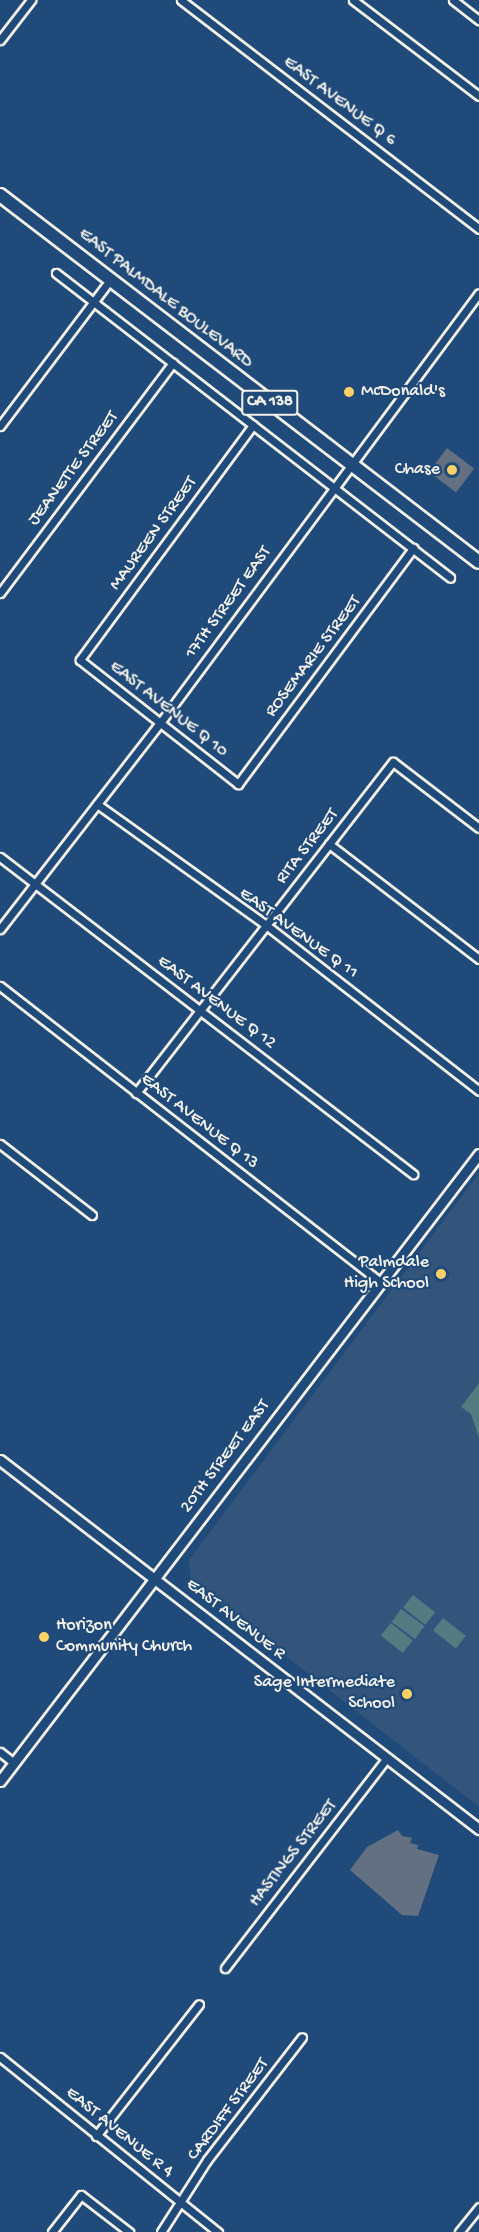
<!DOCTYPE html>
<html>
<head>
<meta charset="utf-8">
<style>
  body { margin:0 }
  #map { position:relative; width:479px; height:2232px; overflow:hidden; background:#1f4a7a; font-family:"Gochi Hand",sans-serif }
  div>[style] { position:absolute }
  .built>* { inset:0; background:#33557c }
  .green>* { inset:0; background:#547b82; transform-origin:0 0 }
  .building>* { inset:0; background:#627081; transform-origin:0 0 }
  .roads { filter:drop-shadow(2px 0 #f4f1e8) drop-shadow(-2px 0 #f4f1e8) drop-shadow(0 2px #f4f1e8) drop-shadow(0 -2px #f4f1e8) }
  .street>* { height:7px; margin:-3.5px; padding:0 3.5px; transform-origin:3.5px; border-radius:3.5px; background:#1f4a7a }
  .secondary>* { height:9px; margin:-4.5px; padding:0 4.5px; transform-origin:4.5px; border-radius:4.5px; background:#1f4a7a }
  .highway>* { height:12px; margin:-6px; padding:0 6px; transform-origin:6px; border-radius:6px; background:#1f4a7a }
  .dots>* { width:16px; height:16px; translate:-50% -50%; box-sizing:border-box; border:3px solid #1f4a7a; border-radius:50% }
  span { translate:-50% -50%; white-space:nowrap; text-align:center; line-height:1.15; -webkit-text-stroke:4.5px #1f4a7a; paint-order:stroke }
  .shield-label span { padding:2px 4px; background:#1f4a7a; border:2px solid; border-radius:4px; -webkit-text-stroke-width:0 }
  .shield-label { font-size:16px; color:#f4f1e8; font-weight:700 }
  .street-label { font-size:18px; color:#f4f1e8 }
  .poi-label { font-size:18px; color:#f4f1e8 }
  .left { translate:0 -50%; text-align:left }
  .right { translate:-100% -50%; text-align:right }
</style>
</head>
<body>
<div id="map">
  <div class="built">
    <div style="clip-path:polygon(479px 1173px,479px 1807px,191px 1582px,189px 1560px)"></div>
  </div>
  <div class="green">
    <div style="clip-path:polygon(479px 1383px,479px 1438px,471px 1414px,461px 1407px)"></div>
    <div style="left:413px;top:1595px;width:28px;height:16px;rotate:38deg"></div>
    <div style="left:401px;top:1609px;width:29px;height:16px;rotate:36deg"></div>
    <div style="left:443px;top:1618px;width:29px;height:16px;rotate:38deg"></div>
    <div style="left:391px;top:1623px;width:28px;height:16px;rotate:39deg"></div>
  </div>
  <div class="building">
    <div style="left:447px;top:448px;width:34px;height:30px;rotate:37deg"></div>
    <div style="clip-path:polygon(398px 1830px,402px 1836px,412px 1838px,410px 1843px,418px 1845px,417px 1849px,439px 1855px,418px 1916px,402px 1915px,350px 1870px,367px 1847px)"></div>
  </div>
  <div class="roads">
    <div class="street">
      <div style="left:181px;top:0;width:376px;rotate:37.5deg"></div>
      <div style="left:353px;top:0;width:158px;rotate:37.3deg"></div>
      <div style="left:453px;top:0;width:33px;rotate:38deg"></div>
      <div style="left:0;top:40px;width:51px;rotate:-52.2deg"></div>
      <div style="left:56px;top:273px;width:498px;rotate:37.7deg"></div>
      <div style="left:253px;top:425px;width:292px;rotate:126.4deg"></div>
      <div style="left:80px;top:660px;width:201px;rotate:38.1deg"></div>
      <div style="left:238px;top:784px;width:294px;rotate:-53.4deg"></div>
      <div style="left:0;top:426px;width:183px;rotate:-53deg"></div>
      <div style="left:0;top:593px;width:288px;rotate:-53.1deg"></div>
      <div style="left:97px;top:804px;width:208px;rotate:35.6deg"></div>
      <div style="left:266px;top:925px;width:270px;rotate:37.9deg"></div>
      <div style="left:329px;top:844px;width:189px;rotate:37.5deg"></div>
      <div style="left:0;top:857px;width:521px;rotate:37.51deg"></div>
      <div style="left:0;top:929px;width:261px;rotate:-52.2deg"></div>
      <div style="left:160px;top:723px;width:535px;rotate:-53.43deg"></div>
      <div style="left:0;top:986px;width:480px;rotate:37.9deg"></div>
      <div style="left:136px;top:1093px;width:419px;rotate:-52.2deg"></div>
      <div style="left:393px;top:762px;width:108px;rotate:37.5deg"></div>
      <div style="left:0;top:1144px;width:116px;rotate:37.7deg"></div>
      <div style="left:0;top:1752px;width:18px;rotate:38deg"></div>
      <div style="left:225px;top:1968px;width:265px;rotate:-52.4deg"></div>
      <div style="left:0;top:2057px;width:280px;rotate:38.8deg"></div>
      <div style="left:96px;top:2136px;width:167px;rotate:-52deg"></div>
      <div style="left:52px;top:2232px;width:47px;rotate:-51.9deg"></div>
      <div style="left:81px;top:2195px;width:61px;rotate:37.6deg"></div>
      <div style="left:161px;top:2232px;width:85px;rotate:-57.4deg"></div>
      <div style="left:207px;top:2160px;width:155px;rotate:-52.3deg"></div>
      <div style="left:459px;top:2232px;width:32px;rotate:-51deg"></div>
    </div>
    <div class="secondary">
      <div style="left:0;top:1460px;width:605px;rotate:37.61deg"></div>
      <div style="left:0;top:1781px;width:789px;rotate:-52.62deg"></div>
    </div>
    <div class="highway">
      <div style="left:0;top:195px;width:603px;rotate:37.46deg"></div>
    </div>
  </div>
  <div class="dots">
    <div style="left:349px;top:392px;background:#ffd166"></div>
    <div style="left:452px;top:470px;background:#ffd166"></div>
    <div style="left:441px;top:1274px;background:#ffd166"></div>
    <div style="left:44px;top:1637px;background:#ffd166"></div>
    <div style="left:407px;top:1694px;background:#ffd166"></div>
  </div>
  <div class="shield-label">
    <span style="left:270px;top:403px">CA 138</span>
  </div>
  <div class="street-label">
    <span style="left:339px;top:102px;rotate:37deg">EAST AVENUE Q 6</span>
    <span style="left:165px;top:299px;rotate:38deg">EAST PALMDALE BOULEVARD</span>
    <span style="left:74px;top:469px;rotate:-53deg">JEANETTE STREET</span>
    <span style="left:154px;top:534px;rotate:-54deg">MAUREEN STREET</span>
    <span style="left:229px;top:603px;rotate:-54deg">17TH STREET EAST</span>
    <span style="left:314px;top:657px;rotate:-53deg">ROSEMARIE STREET</span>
    <span style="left:168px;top:710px;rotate:38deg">EAST AVENUE Q 10</span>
    <span style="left:308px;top:847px;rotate:-52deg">RITA STREET</span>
    <span style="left:298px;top:934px;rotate:36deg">EAST AVENUE Q 11</span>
    <span style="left:216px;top:1003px;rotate:37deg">EAST AVENUE Q 12</span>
    <span style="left:199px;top:1122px;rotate:38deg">EAST AVENUE Q 13</span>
    <span style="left:226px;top:1457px;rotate:-53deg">20TH STREET EAST</span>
    <span style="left:235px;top:1620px;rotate:38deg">EAST AVENUE R</span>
    <span style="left:294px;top:1854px;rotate:-52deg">HASTINGS STREET</span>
    <span style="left:229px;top:2110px;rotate:-53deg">CARDIFF STREET</span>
    <span style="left:119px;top:2133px;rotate:39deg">EAST AVENUE R 4</span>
  </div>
  <div class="poi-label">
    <span class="left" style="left:361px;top:392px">McDonald's</span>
    <span class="right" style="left:440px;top:470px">Chase</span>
    <span class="right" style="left:429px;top:1274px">Palmdale<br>High School</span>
    <span class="left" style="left:56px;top:1637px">Horizon<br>Community Church</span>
    <span class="right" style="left:395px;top:1694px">Sage Intermediate<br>School</span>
  </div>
</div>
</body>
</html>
